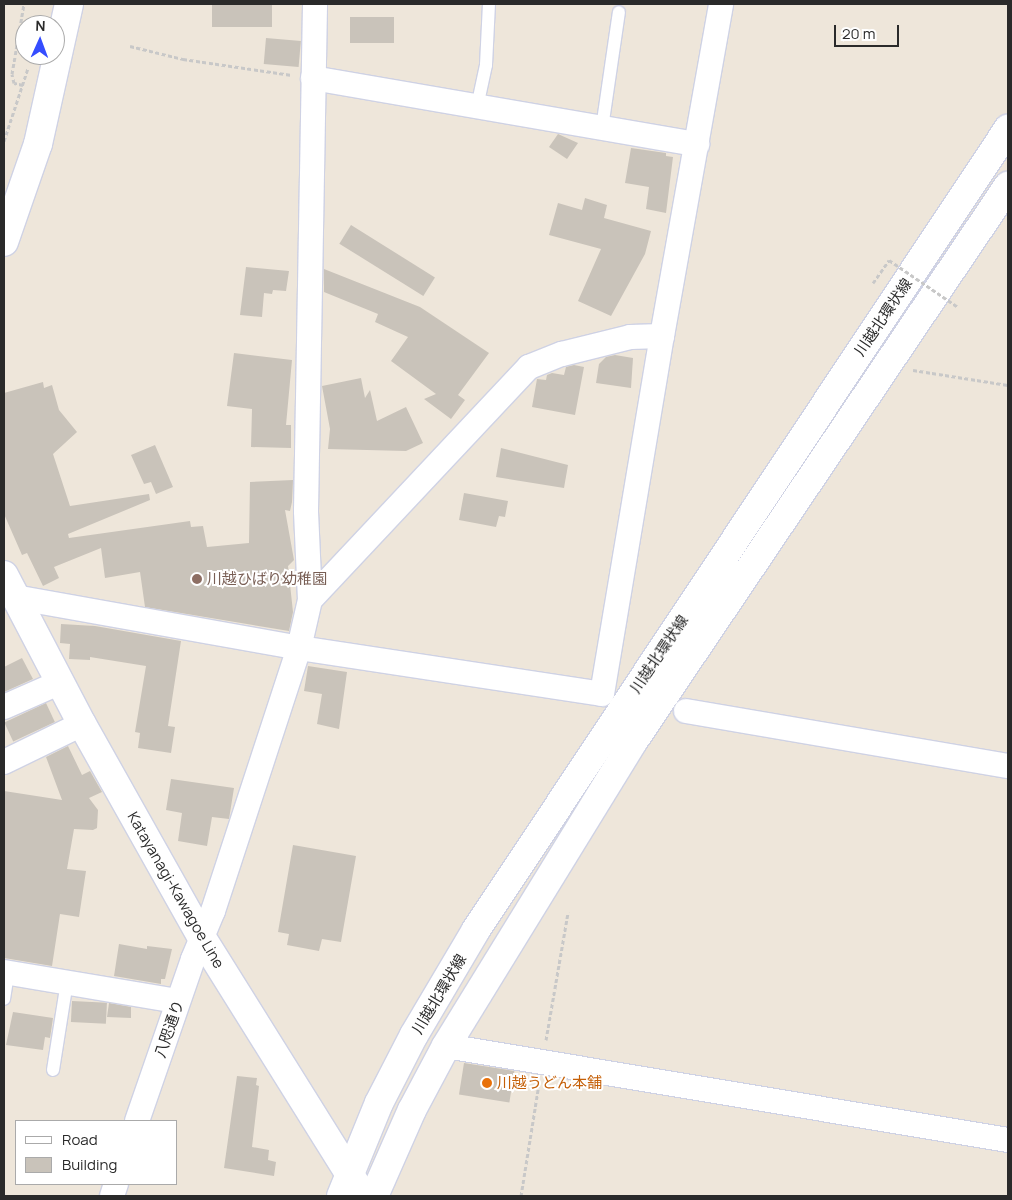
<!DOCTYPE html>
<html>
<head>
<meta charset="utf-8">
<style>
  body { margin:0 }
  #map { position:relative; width:1012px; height:1200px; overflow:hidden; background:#eee6da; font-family:Manrope,"Noto Sans JP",sans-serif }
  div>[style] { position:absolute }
  .building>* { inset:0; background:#c9c3ba; transform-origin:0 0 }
  .path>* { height:3px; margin-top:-1.5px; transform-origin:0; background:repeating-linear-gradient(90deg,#c8c8c8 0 4px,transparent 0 6.5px) }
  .roads { filter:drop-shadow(1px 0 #cfd2e4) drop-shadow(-1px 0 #cfd2e4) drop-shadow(0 1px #cfd2e4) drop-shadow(0 -1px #cfd2e4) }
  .lane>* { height:12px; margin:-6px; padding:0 6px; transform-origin:6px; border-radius:6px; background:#fff }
  .street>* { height:24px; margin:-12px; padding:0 12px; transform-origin:12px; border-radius:12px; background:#fff }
  .secondary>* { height:28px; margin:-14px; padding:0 14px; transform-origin:14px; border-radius:14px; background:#fff }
  .path-bridge>* { height:3px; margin-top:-1.5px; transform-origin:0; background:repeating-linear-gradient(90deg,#c8c8c8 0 4px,transparent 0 6.5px) }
  .dots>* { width:14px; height:14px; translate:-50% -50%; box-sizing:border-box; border:2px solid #fff; border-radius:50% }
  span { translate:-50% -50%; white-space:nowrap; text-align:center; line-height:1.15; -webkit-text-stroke:4px #fff; paint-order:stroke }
  .street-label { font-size:15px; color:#2a2a2a }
  .education-label { font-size:15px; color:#785e54 }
  .left { translate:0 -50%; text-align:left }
  .food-label { font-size:15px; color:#c56008 }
  .frame { position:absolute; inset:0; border:5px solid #2a2a2a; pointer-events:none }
  .legend { position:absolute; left:15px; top:1120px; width:162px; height:65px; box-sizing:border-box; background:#fff; border:1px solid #aaa; margin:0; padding:6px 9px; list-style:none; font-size:15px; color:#2a2a2a }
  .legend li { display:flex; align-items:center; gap:10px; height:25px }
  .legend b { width:25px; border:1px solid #aaa }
  .north { position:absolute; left:15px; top:15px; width:50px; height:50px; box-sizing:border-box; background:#fff; border:1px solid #aaa; border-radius:50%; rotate:2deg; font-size:14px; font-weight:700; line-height:20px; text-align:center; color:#2a2a2a }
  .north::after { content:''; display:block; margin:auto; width:18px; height:22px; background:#354dff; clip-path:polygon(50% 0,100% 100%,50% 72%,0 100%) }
  .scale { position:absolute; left:834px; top:25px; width:65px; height:22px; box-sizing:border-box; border:2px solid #2a2a2a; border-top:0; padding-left:6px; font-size:15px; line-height:18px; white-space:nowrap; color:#2a2a2a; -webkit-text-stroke:4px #fff; paint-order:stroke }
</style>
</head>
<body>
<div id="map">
  <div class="building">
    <div style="left:212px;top:4px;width:60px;height:23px"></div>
    <div style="left:350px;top:17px;width:44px;height:26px"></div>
    <div style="left:266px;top:38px;width:35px;height:26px;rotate:5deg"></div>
    <div style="clip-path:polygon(558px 134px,578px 143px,567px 159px,549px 147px)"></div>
    <div style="clip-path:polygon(631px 148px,666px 153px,666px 156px,673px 157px,666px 213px,646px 209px,649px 187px,625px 183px)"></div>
    <div style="clip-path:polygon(585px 198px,607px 205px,604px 218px,651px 231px,645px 254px,611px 316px,578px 301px,601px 249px,549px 235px,558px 203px,582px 210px)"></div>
    <div style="left:351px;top:225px;width:99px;height:22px;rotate:32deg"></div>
    <div style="clip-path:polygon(246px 267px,289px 271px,286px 291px,273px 290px,272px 294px,264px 293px,262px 317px,240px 315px)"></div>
    <div style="clip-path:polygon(324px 269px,420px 307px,489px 353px,458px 395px,465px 400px,451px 419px,424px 399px,436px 394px,391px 361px,408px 337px,375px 322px,378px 314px,324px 292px)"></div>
    <div style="clip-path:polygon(234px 353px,292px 360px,286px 425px,291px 425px,291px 448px,251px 447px,252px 409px,227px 406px)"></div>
    <div style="clip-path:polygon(615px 355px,633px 358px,631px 388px,596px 383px,599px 364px,606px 357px)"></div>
    <div style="clip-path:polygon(574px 365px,584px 367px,575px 415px,532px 407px,537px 379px,546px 380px,547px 375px,552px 373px,564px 375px,566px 367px)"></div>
    <div style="clip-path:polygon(361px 378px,365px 398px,370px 390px,377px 421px,406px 407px,423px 443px,406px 451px,328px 449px,330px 429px,322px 386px)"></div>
    <div style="clip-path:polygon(43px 382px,44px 388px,52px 385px,59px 410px,77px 432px,53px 454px,70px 506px,149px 494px,150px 500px,68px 534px,69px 538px,190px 521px,191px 527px,203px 526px,207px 547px,249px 543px,250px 482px,293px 480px,292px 502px,290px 511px,285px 510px,294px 560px,288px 566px,293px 612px,289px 631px,145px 607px,140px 572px,105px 578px,101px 548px,54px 567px,59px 578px,43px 586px,27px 553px,22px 555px,4px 514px,4px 393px)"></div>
    <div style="clip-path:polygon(155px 445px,173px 487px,156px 494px,151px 482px,144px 484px,131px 455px)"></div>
    <div style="clip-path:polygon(501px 448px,568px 465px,564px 488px,496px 477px)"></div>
    <div style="clip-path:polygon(464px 493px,508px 501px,505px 517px,499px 516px,496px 527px,459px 520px)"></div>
    <div style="clip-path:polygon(61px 624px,95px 626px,181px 641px,168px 726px,175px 727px,171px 753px,138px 748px,140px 733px,135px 732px,146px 666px,90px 657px,90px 660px,69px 659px,70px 644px,60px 643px)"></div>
    <div style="clip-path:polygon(22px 658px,33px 679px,4px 692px,4px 667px)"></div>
    <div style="clip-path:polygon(308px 666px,347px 672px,339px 729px,317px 724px,322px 694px,304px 691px)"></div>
    <div style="left:46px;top:703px;width:21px;height:46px;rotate:65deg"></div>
    <div style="clip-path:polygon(68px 746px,82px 775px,90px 771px,102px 792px,89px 798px,98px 810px,97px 828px,93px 830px,74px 829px,67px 869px,86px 871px,79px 917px,60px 914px,52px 966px,4px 958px,4px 791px,62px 800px,46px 757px)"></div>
    <div style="clip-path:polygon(171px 779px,234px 788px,229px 819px,212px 817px,207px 846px,178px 841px,182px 813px,166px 810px)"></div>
    <div style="clip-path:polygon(293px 845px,356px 856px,341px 942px,322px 939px,319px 951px,287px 945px,289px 934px,278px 932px)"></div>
    <div style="clip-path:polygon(119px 944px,147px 949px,147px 946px,172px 949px,165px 979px,161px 979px,161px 984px,114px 976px)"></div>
    <div style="left:72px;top:1001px;width:35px;height:21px;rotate:3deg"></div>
    <div style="clip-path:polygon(109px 1003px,131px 1007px,131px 1018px,107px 1017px)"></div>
    <div style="clip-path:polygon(13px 1012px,53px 1018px,50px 1038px,45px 1037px,43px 1050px,6px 1045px)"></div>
    <div style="left:464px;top:1063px;width:51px;height:32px;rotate:9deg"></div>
    <div style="clip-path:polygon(237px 1076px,257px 1078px,256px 1085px,259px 1086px,252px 1147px,269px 1150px,268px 1160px,276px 1162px,274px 1176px,224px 1168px)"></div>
  </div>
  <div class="path">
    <div style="left:130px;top:46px;width:55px;rotate:13.8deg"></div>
    <div style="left:183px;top:59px;width:110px;rotate:8.4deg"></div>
    <div style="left:23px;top:85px;width:9px;rotate:-167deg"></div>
    <div style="left:14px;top:83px;width:9px;rotate:-103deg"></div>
    <div style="left:12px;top:74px;width:71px;rotate:-80.3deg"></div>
    <div style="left:4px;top:141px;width:77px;rotate:-71.8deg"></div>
    <div style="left:873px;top:283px;width:28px;rotate:-55deg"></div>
    <div style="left:913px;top:370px;width:96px;rotate:9deg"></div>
    <div style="left:546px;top:1040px;width:130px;rotate:-80.2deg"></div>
    <div style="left:521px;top:1196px;width:114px;rotate:-80.9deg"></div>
  </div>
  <div class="roads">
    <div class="lane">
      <div style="left:477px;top:107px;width:43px;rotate:-77.9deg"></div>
      <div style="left:486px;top:65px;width:61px;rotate:-87.2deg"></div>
      <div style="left:602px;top:128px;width:117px;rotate:-81.7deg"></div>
      <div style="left:4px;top:999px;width:26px;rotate:-81deg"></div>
      <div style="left:53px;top:1070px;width:89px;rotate:-81deg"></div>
    </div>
    <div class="street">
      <div style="left:313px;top:78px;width:390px;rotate:9.8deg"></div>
      <div style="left:14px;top:597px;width:290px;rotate:10.1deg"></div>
      <div style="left:299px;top:648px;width:306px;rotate:8.6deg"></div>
      <div style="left:602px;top:694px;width:363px;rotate:-80.5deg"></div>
      <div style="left:310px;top:600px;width:89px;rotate:-92.6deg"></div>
      <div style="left:306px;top:511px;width:507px;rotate:-88.98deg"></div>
      <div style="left:4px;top:707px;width:62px;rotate:-23.7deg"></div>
      <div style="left:686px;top:711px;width:327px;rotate:9.7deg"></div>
      <div style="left:4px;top:762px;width:87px;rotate:-26deg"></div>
      <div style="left:4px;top:972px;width:176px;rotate:9.5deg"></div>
      <div style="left:446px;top:1046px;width:570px;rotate:9.5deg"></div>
      <div style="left:137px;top:1121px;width:171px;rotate:-70.9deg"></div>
      <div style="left:193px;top:959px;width:52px;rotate:-67.4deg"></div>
      <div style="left:213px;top:911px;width:277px;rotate:-71.9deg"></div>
      <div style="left:299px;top:648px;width:49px;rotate:-77.1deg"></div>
      <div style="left:310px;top:600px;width:320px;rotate:-46.8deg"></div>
      <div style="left:529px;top:367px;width:35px;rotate:-22deg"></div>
      <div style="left:562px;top:354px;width:70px;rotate:-14deg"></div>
      <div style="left:630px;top:337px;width:32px;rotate:-2deg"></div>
      <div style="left:662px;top:336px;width:337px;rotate:-79.9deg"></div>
      <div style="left:112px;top:1196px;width:13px;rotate:-72deg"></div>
    </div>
    <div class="secondary">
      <div style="left:4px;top:242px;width:104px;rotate:-70.9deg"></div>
      <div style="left:38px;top:144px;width:143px;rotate:-77.5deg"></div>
      <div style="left:4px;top:575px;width:168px;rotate:62.4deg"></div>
      <div style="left:82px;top:724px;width:245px;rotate:60.7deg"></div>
      <div style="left:202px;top:938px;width:290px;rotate:58deg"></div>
      <div style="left:341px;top:1196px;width:100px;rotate:-67.8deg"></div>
      <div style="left:379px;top:1103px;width:76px;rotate:-62.8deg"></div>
      <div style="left:414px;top:1035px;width:122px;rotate:-59.4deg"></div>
      <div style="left:476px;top:930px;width:962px;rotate:-56.41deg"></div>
      <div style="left:374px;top:1196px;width:94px;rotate:-66.2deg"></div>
      <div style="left:412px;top:1110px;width:72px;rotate:-62deg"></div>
      <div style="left:446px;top:1046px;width:357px;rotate:-58.4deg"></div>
      <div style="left:633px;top:742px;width:671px;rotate:-56deg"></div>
    </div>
  </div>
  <div class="path-bridge">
    <div style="left:889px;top:260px;width:83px;rotate:34.3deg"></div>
  </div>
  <div class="dots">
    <div style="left:197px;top:579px;background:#8d6e63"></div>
    <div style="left:487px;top:1083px;background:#e8710a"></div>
  </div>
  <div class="street-label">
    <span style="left:883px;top:317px;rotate:-56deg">川越北環状線</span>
    <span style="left:659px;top:654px;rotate:-56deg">川越北環状線</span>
    <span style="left:176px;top:890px;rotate:60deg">Katayanagi-Kawagoe Line</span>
    <span style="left:439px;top:994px;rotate:-59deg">川越北環状線</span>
    <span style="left:169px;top:1029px;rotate:-71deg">八咫通り</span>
  </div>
  <div class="education-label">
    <span class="left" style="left:207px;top:579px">川越ひばり幼稚園</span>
  </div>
  <div class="food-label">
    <span class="left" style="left:497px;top:1083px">川越うどん本舗</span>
  </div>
  <div class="frame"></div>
  <ul class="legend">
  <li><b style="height:6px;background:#fff"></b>Road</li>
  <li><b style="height:14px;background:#c9c3ba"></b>Building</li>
  </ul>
  <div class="north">N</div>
  <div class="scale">20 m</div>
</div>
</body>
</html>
